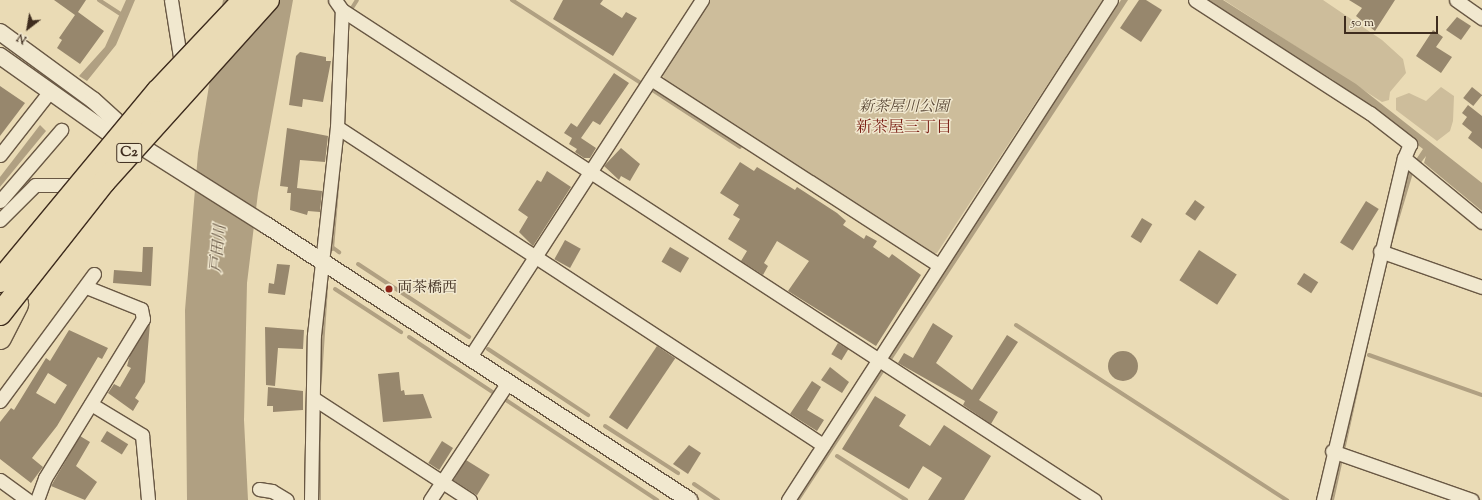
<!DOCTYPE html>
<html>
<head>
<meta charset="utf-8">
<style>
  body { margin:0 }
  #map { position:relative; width:1482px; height:500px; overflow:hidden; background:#eadbb5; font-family:"Sorts Mill Goudy","Noto Serif JP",serif }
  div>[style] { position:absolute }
  .green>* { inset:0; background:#cdbd9b }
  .water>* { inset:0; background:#b0a082 }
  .stream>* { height:4px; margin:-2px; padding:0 2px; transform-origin:2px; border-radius:2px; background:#b0a082 }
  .building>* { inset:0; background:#97876d; transform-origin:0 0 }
  .round { border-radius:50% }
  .roads { filter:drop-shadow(1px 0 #695844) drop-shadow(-1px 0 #695844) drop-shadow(0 1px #695844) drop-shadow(0 -1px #695844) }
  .minor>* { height:13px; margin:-6.5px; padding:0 6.5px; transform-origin:6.5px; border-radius:6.5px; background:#f1e8cf }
  .tertiary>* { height:16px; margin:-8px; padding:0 8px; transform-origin:8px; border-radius:8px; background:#f1e8cf }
  .motorway>* { height:22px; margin:-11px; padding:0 11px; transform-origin:11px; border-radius:11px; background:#eadbb5 }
  .bridges { filter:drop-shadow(1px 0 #3e2c1e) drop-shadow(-1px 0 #3e2c1e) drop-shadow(0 1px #3e2c1e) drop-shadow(0 -1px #3e2c1e) }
  .motorway-bridge>* { height:22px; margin:-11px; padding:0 11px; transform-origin:11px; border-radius:11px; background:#eadbb5 }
  .dots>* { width:11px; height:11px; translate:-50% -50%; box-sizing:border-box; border:2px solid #f1e8cf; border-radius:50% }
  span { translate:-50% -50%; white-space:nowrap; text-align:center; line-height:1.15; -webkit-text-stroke:3px #f1e8cf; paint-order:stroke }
  .shield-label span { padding:1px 3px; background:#f1e8cf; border:1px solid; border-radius:3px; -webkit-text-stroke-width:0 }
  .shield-label { font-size:14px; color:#3e2c1e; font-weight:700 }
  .park-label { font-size:15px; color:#5b4937; font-style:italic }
  .poi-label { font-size:15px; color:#3e2c1e }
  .left { translate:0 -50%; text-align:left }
  .neighbourhood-label { font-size:16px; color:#7a1f14 }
  .water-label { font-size:16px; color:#5a4937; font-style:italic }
  .north { position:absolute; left:8px; top:8px; width:40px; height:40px; -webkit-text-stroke:3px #f1e8cf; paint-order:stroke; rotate:211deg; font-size:11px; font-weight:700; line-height:16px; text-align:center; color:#3e2c1e }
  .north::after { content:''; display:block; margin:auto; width:14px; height:18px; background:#3e2c1e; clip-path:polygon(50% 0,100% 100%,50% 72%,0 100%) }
  .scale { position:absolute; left:1344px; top:16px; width:94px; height:18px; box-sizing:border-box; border:2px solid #3e2c1e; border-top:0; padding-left:5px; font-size:12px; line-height:14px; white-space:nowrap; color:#3e2c1e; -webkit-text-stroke:3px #f1e8cf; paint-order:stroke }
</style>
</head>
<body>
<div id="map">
  <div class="green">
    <div style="clip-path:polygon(710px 0,1103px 0,937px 253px,932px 254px,664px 79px,662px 72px)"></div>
    <div style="clip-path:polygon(1224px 0,1323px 0,1382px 40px,1403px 59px,1406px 73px,1390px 92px,1389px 100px,1382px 102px)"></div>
    <div style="clip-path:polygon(1441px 87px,1454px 96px,1453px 121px,1450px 131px,1437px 141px,1396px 110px,1396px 98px,1409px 93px,1426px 101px)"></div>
  </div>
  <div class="water">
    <div style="clip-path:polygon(126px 0,135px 0,116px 45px,87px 81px,79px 76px,105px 47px)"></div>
    <div style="clip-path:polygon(223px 0,293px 0,258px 193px,247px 283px,244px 420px,248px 500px,187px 500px,185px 310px,198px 153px)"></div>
    <div style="clip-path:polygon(1121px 0,1128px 0,800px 500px,795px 500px)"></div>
    <div style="clip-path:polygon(1205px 0,1223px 0,1356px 84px,1482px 183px,1482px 211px,1424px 163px,1426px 156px,1413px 173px,1387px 260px,1334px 500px,1328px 500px,1382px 258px,1407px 173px,1423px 149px,1333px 80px)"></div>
    <div style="clip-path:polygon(40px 125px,46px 131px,0 187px,0 177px)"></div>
  </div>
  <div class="stream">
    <div style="left:99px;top:0;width:27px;rotate:33deg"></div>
    <div style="left:512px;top:0;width:153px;rotate:32.8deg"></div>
    <div style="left:352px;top:8px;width:9px;rotate:-58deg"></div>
    <div style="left:651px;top:89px;width:106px;rotate:33.1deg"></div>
    <div style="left:332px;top:247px;width:9px;rotate:36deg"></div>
    <div style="left:332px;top:249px;width:73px;rotate:-85.3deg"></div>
    <div style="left:358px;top:264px;width:133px;rotate:33.3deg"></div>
    <div style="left:335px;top:289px;width:79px;rotate:33.1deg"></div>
    <div style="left:1016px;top:325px;width:323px;rotate:32.9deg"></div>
    <div style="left:409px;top:337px;width:102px;rotate:33.4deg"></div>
    <div style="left:488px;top:349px;width:120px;rotate:33.4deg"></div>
    <div style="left:1369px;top:355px;width:120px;rotate:19.5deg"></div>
    <div style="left:319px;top:393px;width:106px;rotate:-86.2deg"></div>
    <div style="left:503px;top:398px;width:185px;rotate:33.5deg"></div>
    <div style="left:605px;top:426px;width:87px;rotate:32.8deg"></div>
    <div style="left:837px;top:456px;width:82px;rotate:32.5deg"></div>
    <div style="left:694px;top:484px;width:29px;rotate:34deg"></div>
    <div style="left:319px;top:500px;width:93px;rotate:-90deg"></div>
  </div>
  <div class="building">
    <div style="clip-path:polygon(54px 0,86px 0,78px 12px,104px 31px,80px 64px,57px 48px,62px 40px,59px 38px,75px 15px)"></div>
    <div style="clip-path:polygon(563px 0,603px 0,600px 4px,622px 18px,626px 12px,637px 18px,613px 56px,553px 19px)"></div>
    <div style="clip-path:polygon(1139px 0,1146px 0,1162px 10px,1141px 42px,1120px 28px)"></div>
    <div style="clip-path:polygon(1349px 0,1395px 0,1375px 31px,1356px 16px,1362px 8px)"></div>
    <div style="clip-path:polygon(1457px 17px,1471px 26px,1461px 40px,1446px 30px)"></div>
    <div style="clip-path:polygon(1433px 30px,1443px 37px,1436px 47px,1452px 57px,1441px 73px,1416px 56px)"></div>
    <div style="clip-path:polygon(300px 52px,326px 57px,326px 61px,331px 61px,323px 102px,303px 99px,302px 107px,289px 105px,296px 56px)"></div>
    <div style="clip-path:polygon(614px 73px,629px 83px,600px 125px,593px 121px,581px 138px,596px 148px,590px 158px,584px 158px,575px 152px,577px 149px,569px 144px,572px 138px,564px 133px,571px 123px,577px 127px)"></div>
    <div style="clip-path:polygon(0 86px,25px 103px,0 136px)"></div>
    <div style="left:1472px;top:87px;width:13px;height:14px;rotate:39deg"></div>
    <div style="clip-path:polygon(1468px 105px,1482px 116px,1482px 149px,1468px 138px,1472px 132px,1462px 124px,1467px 117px,1462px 113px)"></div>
    <div style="clip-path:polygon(287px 128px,328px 136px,325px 162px,300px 160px,297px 188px,322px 191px,320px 212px,308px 211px,307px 215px,290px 210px,291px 193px,287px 193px,288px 187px,280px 186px)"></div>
    <div style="clip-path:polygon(621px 148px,640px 164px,630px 181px,621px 176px,619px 180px,604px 166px)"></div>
    <div style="clip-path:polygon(740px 162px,754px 171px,757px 167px,795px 190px,797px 187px,837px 213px,846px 221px,843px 225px,864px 239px,866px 235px,877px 241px,873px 247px,889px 258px,892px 254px,921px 275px,876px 346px,788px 291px,809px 261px,777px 241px,764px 263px,768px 266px,763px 275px,741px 261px,747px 251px,728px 239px,740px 219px,733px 215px,739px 205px,720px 193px)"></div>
    <div style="clip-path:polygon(547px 171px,571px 187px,533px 246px,519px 232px,528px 217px,518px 210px,537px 180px,541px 182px)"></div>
    <div style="left:1195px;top:200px;width:12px;height:17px;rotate:35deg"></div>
    <div style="left:1366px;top:201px;width:15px;height:49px;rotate:32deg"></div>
    <div style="left:1142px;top:218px;width:12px;height:22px;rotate:31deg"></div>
    <div style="left:565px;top:240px;width:18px;height:22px;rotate:29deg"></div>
    <div style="clip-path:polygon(143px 247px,153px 247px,151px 286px,113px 283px,114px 270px,142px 272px)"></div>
    <div style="left:670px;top:247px;width:22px;height:17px;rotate:30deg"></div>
    <div style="left:1199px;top:250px;width:45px;height:36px;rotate:33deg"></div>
    <div style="clip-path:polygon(277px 264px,290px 265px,285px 295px,268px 293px,269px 283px,274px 284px)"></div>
    <div style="left:1304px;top:273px;width:17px;height:13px;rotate:33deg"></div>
    <div style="clip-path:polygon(150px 323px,145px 382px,135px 398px,139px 401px,133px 411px,108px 393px,114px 384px,120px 387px,131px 368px,127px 366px,130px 355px)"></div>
    <div style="clip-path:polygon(933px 323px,953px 336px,936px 363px,972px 390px,1007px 335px,1018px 342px,979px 400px,998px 412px,991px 424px,963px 405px,965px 401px,898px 363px,904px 353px,913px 358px)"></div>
    <div style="clip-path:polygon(265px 327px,304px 330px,303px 349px,278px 348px,275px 386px,266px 385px)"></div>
    <div style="clip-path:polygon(evenodd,69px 330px,108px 348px,102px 359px,98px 357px,57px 426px,32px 458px,43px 467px,31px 483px,0 459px,0 422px,11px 408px,14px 410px,46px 358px,50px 361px,69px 330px,48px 373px,67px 385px,55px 404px,36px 393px,48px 373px)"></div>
    <div style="left:838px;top:343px;width:12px;height:13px;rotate:31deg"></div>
    <div style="left:657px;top:346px;width:22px;height:86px;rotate:34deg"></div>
    <div class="round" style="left:1108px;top:351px;width:30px;height:30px"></div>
    <div style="clip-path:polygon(830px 367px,849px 382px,842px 393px,821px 380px)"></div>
    <div style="clip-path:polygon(399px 372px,401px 391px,404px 390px,405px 395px,423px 394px,432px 418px,383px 422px,378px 374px)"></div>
    <div style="clip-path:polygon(812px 381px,821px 387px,807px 410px,824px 420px,817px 431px,790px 414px)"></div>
    <div style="clip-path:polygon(268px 387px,303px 391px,303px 410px,273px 412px,273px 406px,267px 406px)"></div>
    <div style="clip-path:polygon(875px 396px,906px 415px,899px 426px,930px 446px,944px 425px,991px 456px,964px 500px,928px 500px,942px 478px,923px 466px,909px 489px,842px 449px)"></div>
    <div style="left:107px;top:431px;width:25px;height:12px;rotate:32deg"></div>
    <div style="clip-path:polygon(80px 436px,90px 442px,76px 466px,97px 482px,85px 500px,51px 486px)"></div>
    <div style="left:442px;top:441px;width:13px;height:26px;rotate:32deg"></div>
    <div style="clip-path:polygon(689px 445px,701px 453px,688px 474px,673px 464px)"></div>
    <div style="left:466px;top:460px;width:28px;height:24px;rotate:32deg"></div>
  </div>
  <div class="roads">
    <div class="minor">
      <div style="left:171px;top:0;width:58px;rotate:81deg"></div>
      <div style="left:335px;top:0;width:12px;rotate:55deg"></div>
      <div style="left:342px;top:10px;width:898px;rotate:33.09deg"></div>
      <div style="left:1195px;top:0;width:208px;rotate:32.9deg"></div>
      <div style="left:1370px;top:113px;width:51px;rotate:37.8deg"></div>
      <div style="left:1410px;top:144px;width:15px;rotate:113deg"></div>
      <div style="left:1456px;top:0;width:32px;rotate:35deg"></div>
      <div style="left:651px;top:79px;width:343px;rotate:32.9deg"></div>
      <div style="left:337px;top:127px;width:581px;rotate:33.2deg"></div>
      <div style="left:0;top:155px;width:81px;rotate:-52deg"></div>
      <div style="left:0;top:201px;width:94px;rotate:-49.3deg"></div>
      <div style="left:0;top:220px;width:49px;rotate:-45deg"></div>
      <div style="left:35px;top:185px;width:39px"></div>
      <div style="left:1380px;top:251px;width:108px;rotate:19.4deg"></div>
      <div style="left:470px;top:357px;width:426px;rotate:-57deg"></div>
      <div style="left:313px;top:398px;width:187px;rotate:33deg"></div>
      <div style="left:0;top:401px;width:158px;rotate:-53.5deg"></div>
      <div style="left:91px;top:404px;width:60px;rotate:31.3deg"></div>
      <div style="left:142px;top:435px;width:65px;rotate:84.7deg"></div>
      <div style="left:1332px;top:451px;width:148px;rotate:19.3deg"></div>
      <div style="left:0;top:480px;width:34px;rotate:36deg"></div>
      <div style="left:259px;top:489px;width:13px;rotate:9deg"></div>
      <div style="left:272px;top:491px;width:17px;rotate:31deg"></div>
      <div style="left:37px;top:500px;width:23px;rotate:-70deg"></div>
      <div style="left:45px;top:478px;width:187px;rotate:-58.4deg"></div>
      <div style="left:143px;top:319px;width:10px;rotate:-101deg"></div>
      <div style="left:141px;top:309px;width:59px;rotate:-158.2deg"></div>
      <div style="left:311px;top:500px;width:165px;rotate:-89deg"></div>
      <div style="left:314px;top:335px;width:209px;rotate:-83.7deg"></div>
      <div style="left:337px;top:127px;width:117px;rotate:-87.6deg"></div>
      <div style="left:430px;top:500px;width:141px;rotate:-56.5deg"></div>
      <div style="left:788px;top:500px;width:595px;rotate:-57.14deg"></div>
      <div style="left:1323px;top:500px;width:351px;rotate:-76.7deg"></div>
      <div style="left:1404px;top:158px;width:101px;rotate:39.4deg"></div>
    </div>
    <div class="tertiary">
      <div style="left:0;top:32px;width:115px;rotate:36.2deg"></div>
      <div style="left:93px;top:100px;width:55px;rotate:42.1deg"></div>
      <div style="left:0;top:56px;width:138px;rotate:35.3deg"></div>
      <div style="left:113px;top:136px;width:33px;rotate:21deg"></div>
      <div style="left:144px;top:148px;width:144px;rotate:32.3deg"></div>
      <div style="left:266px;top:225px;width:505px;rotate:33.03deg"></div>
    </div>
    <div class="motorway">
      <div style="left:0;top:338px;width:38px;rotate:-63deg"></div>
    </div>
  </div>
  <div class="bridges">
    <div class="motorway-bridge">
      <div style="left:0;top:281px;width:247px;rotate:-50.3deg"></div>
      <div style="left:158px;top:91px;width:125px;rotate:-46.6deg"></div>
      <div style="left:0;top:314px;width:168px;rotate:-51.8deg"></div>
      <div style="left:104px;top:182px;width:245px;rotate:-48deg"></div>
    </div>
  </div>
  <div class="dots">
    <div style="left:389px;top:289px;background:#8f2418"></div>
  </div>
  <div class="shield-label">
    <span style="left:129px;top:153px">C2</span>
  </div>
  <div class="park-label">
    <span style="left:904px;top:108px">新茶屋川公園</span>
  </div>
  <div class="poi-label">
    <span class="left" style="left:397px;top:289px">両茶橋西</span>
  </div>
  <div class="neighbourhood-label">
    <span style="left:904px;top:129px">新茶屋三丁目</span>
  </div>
  <div class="water-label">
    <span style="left:220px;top:249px;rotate:-84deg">戸田川</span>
  </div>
  <div class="north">N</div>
  <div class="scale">50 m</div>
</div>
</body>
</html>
